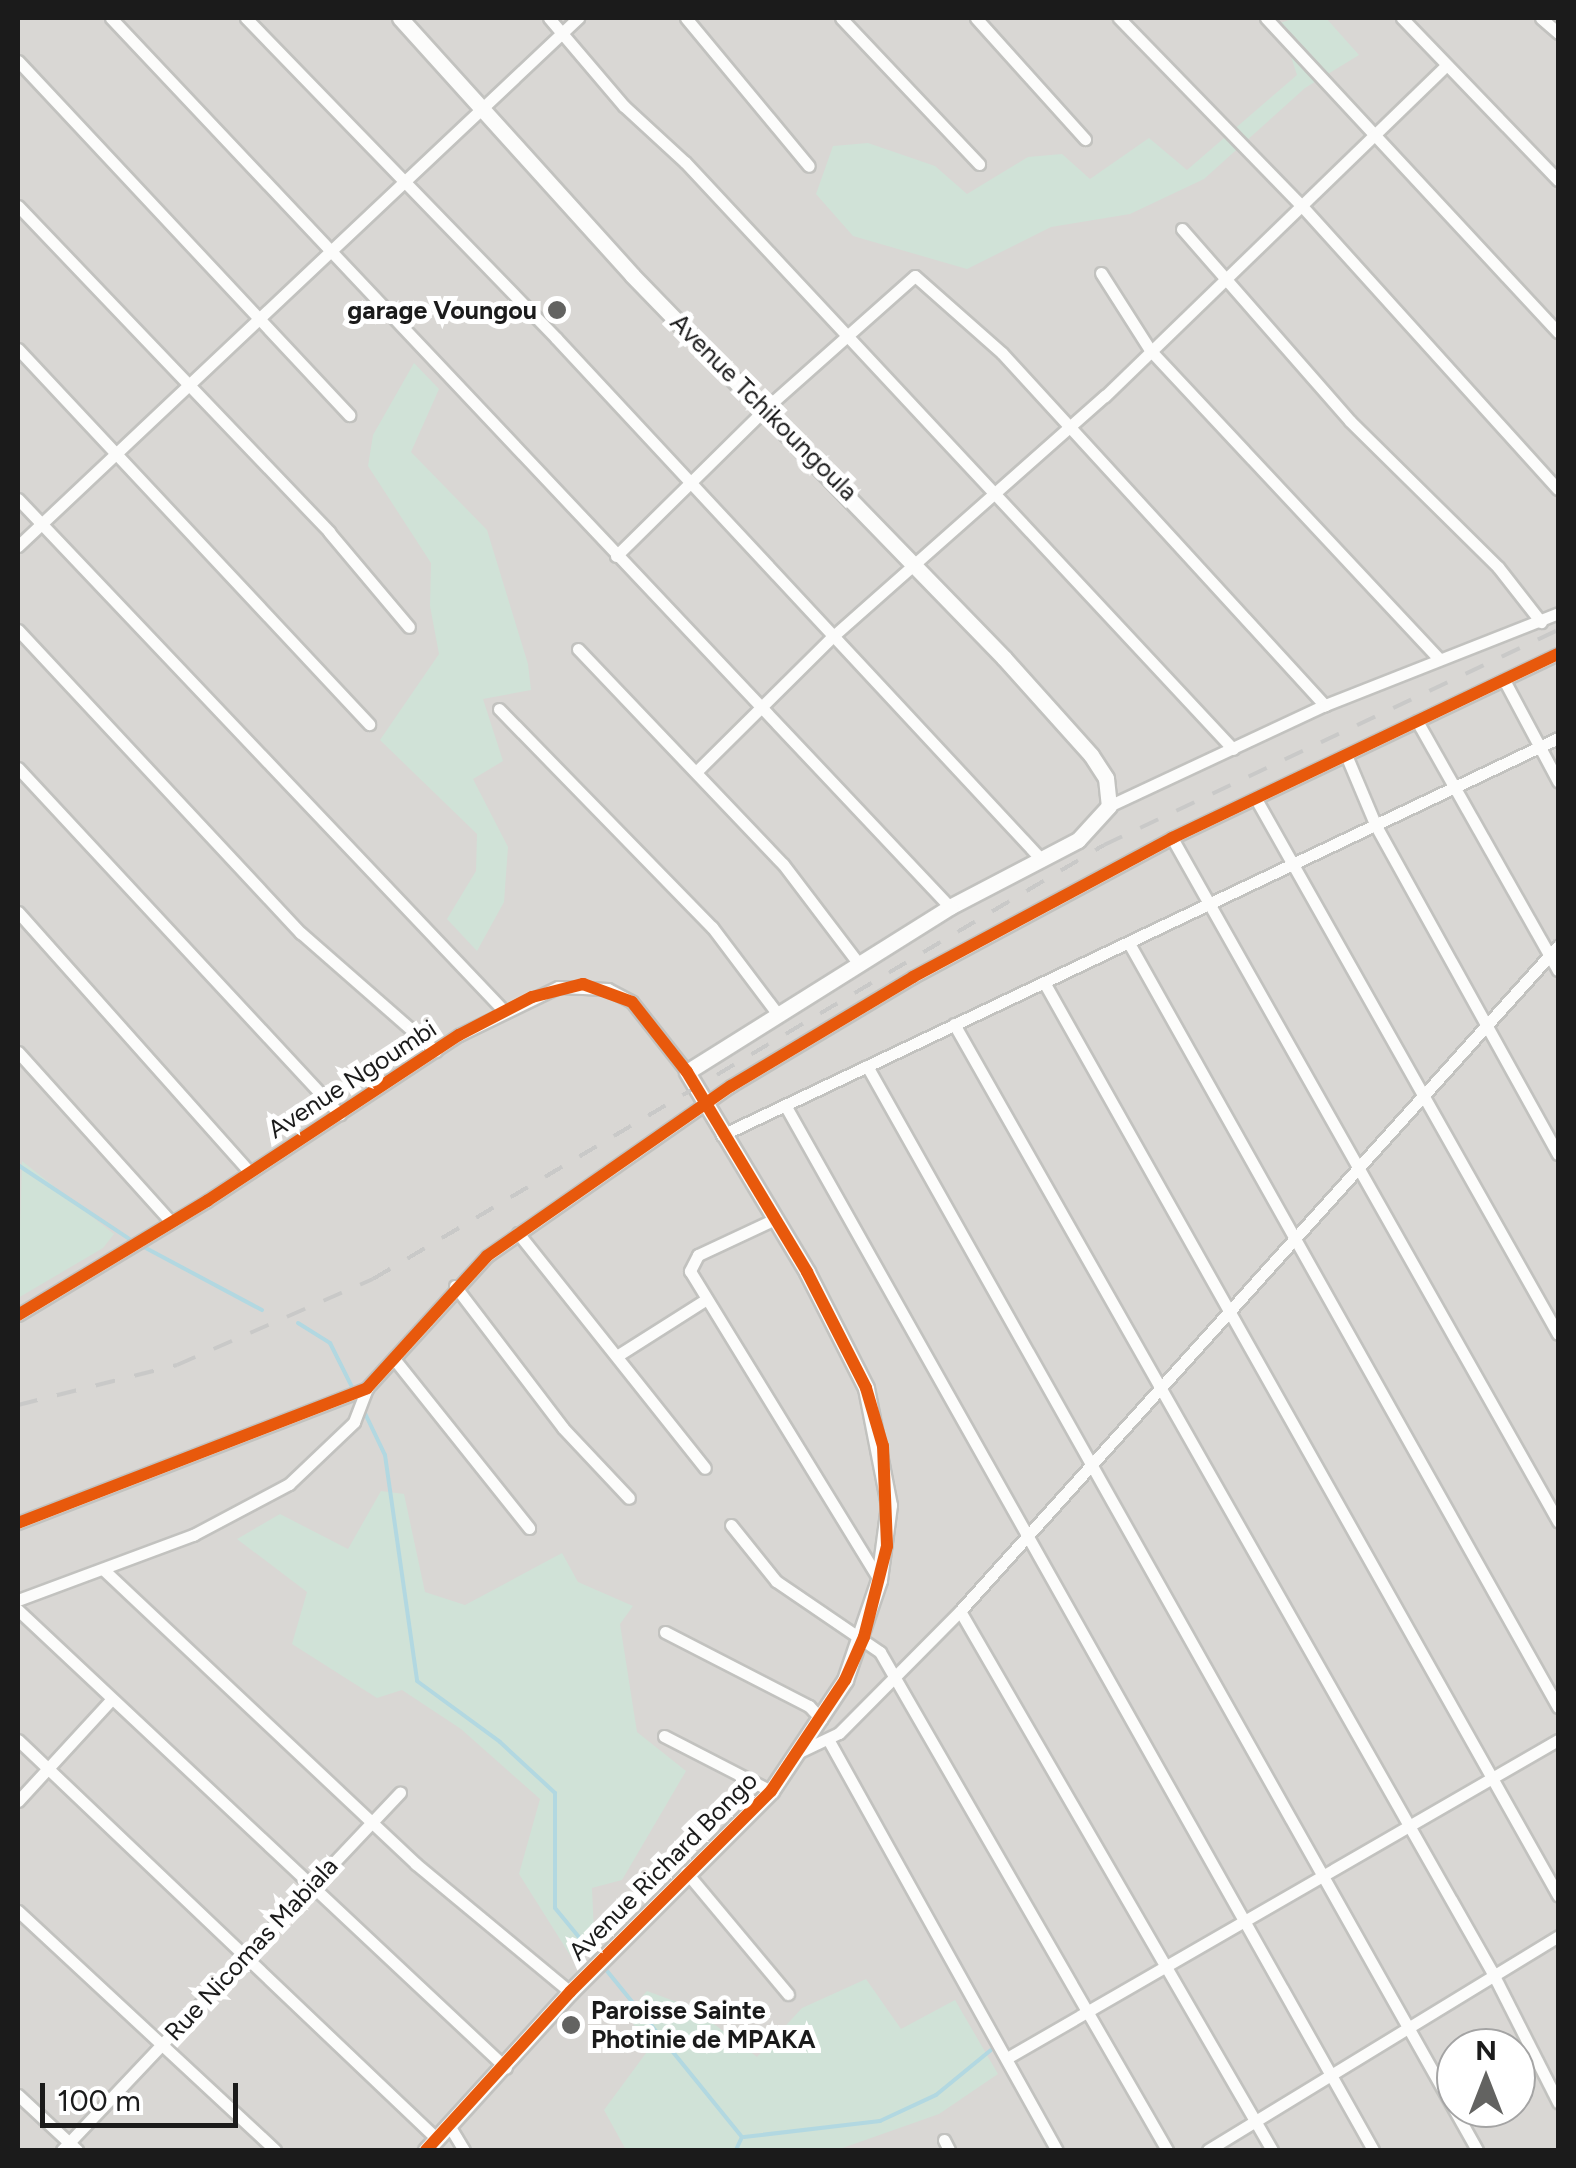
<!DOCTYPE html>
<html>
<head>
<meta charset="utf-8">
<style>
  body { margin:0 }
  #map { position:relative; width:1576px; height:2168px; overflow:hidden; background:#eae8e2; font-family:Figtree,sans-serif }
  div>[style] { position:absolute }
  .residential>* { inset:0; background:#d9d7d4 }
  .wetland>* { inset:0; background:#d0e2d7 }
  .stream>* { height:4px; margin:-2px; padding:0 2px; transform-origin:2px; border-radius:2px; background:#b2d8e1 }
  .roads { filter:drop-shadow(2px 0 #c2c2bf) drop-shadow(-2px 0 #c2c2bf) drop-shadow(0 2px #c2c2bf) drop-shadow(0 -2px #c2c2bf) }
  .minor>* { height:11px; margin:-5.5px; padding:0 5.5px; transform-origin:5.5px; border-radius:5.5px; background:#fcfcfb }
  .tertiary>* { height:15px; margin:-7.5px; padding:0 7.5px; transform-origin:7.5px; border-radius:7.5px; background:#fcfcfb }
  .rail>* { height:4px; margin-top:-2px; transform-origin:0; background:repeating-linear-gradient(90deg,#c9c9c8 0 20px,transparent 0 40px) }
  .cycleway>* { height:12px; margin:-6px; padding:0 6px; transform-origin:6px; border-radius:6px; background:#e8590c }
  .dots>* { width:28px; height:28px; translate:-50% -50%; box-sizing:border-box; border:5px solid #fff; border-radius:50% }
  span { translate:-50% -50%; white-space:nowrap; text-align:center; line-height:1.15; -webkit-text-stroke:10px #fff; paint-order:stroke }
  .poi-label { font-size:25px; color:#1b1b1b; font-weight:700 }
  .right { translate:-100% -50%; text-align:right }
  .left { translate:0 -50%; text-align:left }
  .street-label { font-size:25px; color:#1b1b1b }
  .frame { position:absolute; inset:0; border:20px solid #1b1b1b; pointer-events:none }
  .north { position:absolute; left:1436px; top:2028px; width:100px; height:100px; box-sizing:border-box; background:#fff; border:2px solid #a4a4a4; border-radius:50%; rotate:0deg; font-size:28px; font-weight:700; line-height:40px; text-align:center; color:#1b1b1b }
  .north::after { content:''; display:block; margin:auto; width:35px; height:45px; background:#636361; clip-path:polygon(50% 0,100% 100%,50% 72%,0 100%) }
  .scale { position:absolute; left:40px; top:2083px; width:198px; height:45px; box-sizing:border-box; border:5px solid #1b1b1b; border-top:0; padding-left:12px; font-size:30px; line-height:35px; white-space:nowrap; color:#1b1b1b; -webkit-text-stroke:8px #fff; paint-order:stroke }
</style>
</head>
<body>
<div id="map">
  <div class="residential">
    <div style="clip-path:polygon(evenodd,18px 18px,1558px 18px,1558px 2150px,18px 2150px,18px 18px,1456px 2048px,1516px 2048px,1516px 2108px,1456px 2108px,1456px 2048px)"></div>
  </div>
  <div class="wetland">
    <div style="clip-path:polygon(1295px 18px,1326px 18px,1359px 55px,1305px 88px,1204px 179px,1130px 214px,1051px 227px,967px 269px,853px 236px,816px 194px,833px 146px,868px 143px,935px 166px,967px 194px,1028px 157px,1062px 154px,1090px 179px,1149px 138px,1187px 170px,1297px 75px,1280px 23px)"></div>
    <div style="clip-path:polygon(414px 363px,439px 389px,411px 452px,487px 530px,528px 664px,531px 690px,483px 699px,503px 761px,473px 779px,508px 847px,504px 902px,477px 951px,447px 919px,476px 871px,477px 834px,380px 740px,439px 654px,430px 606px,431px 563px,368px 466px,373px 435px)"></div>
    <div style="clip-path:polygon(22px 1161px,114px 1234px,103px 1248px,18px 1298px)"></div>
    <div style="clip-path:polygon(381px 1491px,404px 1494px,425px 1592px,465px 1605px,562px 1553px,578px 1582px,633px 1606px,620px 1624px,637px 1732px,686px 1771px,622px 1880px,592px 1888px,594px 1932px,570px 1955px,519px 1874px,540px 1799px,461px 1729px,402px 1690px,377px 1698px,292px 1644px,307px 1592px,237px 1539px,280px 1514px,348px 1549px)"></div>
    <div style="clip-path:polygon(866px 1979px,901px 2029px,955px 2000px,998px 2074px,939px 2114px,837px 2150px,626px 2150px,604px 2110px,649px 2049px,627px 2014px,647px 1991px,693px 2008px,757px 2057px,802px 2008px)"></div>
  </div>
  <div class="stream">
    <div style="left:18px;top:1165px;width:139px;rotate:33.6deg"></div>
    <div style="left:142px;top:1246px;width:136px;rotate:28.1deg"></div>
    <div style="left:298px;top:1323px;width:38px;rotate:32deg"></div>
    <div style="left:330px;top:1343px;width:51px;rotate:63.4deg"></div>
    <div style="left:362px;top:1407px;width:53px;rotate:64.4deg"></div>
    <div style="left:385px;top:1455px;width:228px;rotate:81.9deg"></div>
    <div style="left:417px;top:1681px;width:103px;rotate:36.3deg"></div>
    <div style="left:500px;top:1742px;width:75px;rotate:42.8deg"></div>
    <div style="left:555px;top:1793px;width:115px;rotate:90deg"></div>
    <div style="left:555px;top:1908px;width:66px;rotate:50.5deg"></div>
    <div style="left:603px;top:1966px;width:220px;rotate:50.9deg"></div>
    <div style="left:742px;top:2137px;width:14px;rotate:115deg"></div>
    <div style="left:744px;top:2137px;width:137px;rotate:-6.7deg"></div>
    <div style="left:880px;top:2121px;width:62px;rotate:-24.9deg"></div>
    <div style="left:936px;top:2095px;width:71px;rotate:-39.3deg"></div>
  </div>
  <div class="roads">
    <div class="minor">
      <div style="left:111px;top:18px;width:1222px;rotate:46.66deg"></div>
      <div style="left:246px;top:18px;width:446px;rotate:45.9deg"></div>
      <div style="left:556px;top:338px;width:712px;rotate:47.05deg"></div>
      <div style="left:549px;top:18px;width:116px;rotate:49.6deg"></div>
      <div style="left:624px;top:106px;width:83px;rotate:42.6deg"></div>
      <div style="left:685px;top:162px;width:803px;rotate:46.97deg"></div>
      <div style="left:686px;top:18px;width:192px;rotate:50.3deg"></div>
      <div style="left:841px;top:18px;width:201px;rotate:46.6deg"></div>
      <div style="left:976px;top:18px;width:163px;rotate:48deg"></div>
      <div style="left:1119px;top:18px;width:261px;rotate:45.8deg"></div>
      <div style="left:1301px;top:205px;width:383px;rotate:47.9deg"></div>
      <div style="left:1266px;top:18px;width:429px;rotate:47.1deg"></div>
      <div style="left:1402px;top:18px;width:225px;rotate:46.1deg"></div>
      <div style="left:1541px;top:18px;width:23px;rotate:41deg"></div>
      <div style="left:18px;top:61px;width:485px;rotate:46.9deg"></div>
      <div style="left:18px;top:206px;width:451px;rotate:46.3deg"></div>
      <div style="left:329px;top:532px;width:124px;rotate:49.9deg"></div>
      <div style="left:1182px;top:229px;width:255px;rotate:48.8deg"></div>
      <div style="left:1350px;top:421px;width:208px;rotate:44.6deg"></div>
      <div style="left:1498px;top:567px;width:70px;rotate:52deg"></div>
      <div style="left:1101px;top:273px;width:91px;rotate:57.5deg"></div>
      <div style="left:1150px;top:350px;width:422px;rotate:46.9deg"></div>
      <div style="left:18px;top:349px;width:514px;rotate:46.89deg"></div>
      <div style="left:18px;top:499px;width:706px;rotate:46.49deg"></div>
      <div style="left:18px;top:546px;width:770px;rotate:-43.32deg"></div>
      <div style="left:616px;top:556px;width:209px;rotate:-44.6deg"></div>
      <div style="left:765px;top:409px;width:200px;rotate:-41.6deg"></div>
      <div style="left:915px;top:276px;width:116px;rotate:41.5deg"></div>
      <div style="left:1002px;top:353px;width:478px;rotate:47.5deg"></div>
      <div style="left:18px;top:630px;width:415px;rotate:47deg"></div>
      <div style="left:301px;top:933px;width:179px;rotate:41.2deg"></div>
      <div style="left:578px;top:649px;width:297px;rotate:46.4deg"></div>
      <div style="left:783px;top:864px;width:126px;rotate:52.8deg"></div>
      <div style="left:1504px;top:680px;width:115px;rotate:61.9deg"></div>
      <div style="left:499px;top:709px;width:305px;rotate:45.7deg"></div>
      <div style="left:712px;top:927px;width:111px;rotate:53deg"></div>
      <div style="left:1417px;top:721px;width:286px;rotate:60.5deg"></div>
      <div style="left:1346px;top:755px;width:77px;rotate:67.1deg"></div>
      <div style="left:1376px;top:826px;width:375px;rotate:61deg"></div>
      <div style="left:18px;top:768px;width:473px;rotate:47.1deg"></div>
      <div style="left:697px;top:771px;width:189px;rotate:-44.8deg"></div>
      <div style="left:831px;top:638px;width:366px;rotate:-41.5deg"></div>
      <div style="left:1105px;top:396px;width:475px;rotate:-44.1deg"></div>
      <div style="left:1256px;top:799px;width:614px;rotate:60.56deg"></div>
      <div style="left:1109px;top:806px;width:238px;rotate:-25.1deg"></div>
      <div style="left:1325px;top:705px;width:251px;rotate:-21.5deg"></div>
      <div style="left:1172px;top:838px;width:785px;rotate:60.53deg"></div>
      <div style="left:18px;top:912px;width:348px;rotate:48.3deg"></div>
      <div style="left:1130px;top:945px;width:874px;rotate:60.68deg"></div>
      <div style="left:1045px;top:984px;width:1046px;rotate:60.62deg"></div>
      <div style="left:954px;top:1024px;width:1090px;rotate:60.42deg"></div>
      <div style="left:1492px;top:1972px;width:146px;rotate:63.1deg"></div>
      <div style="left:18px;top:1052px;width:229px;rotate:48deg"></div>
      <div style="left:867px;top:1066px;width:1244px;rotate:60.63deg"></div>
      <div style="left:785px;top:1105px;width:1199px;rotate:60.63deg"></div>
      <div style="left:722px;top:1135px;width:925px;rotate:-25.4deg"></div>
      <div style="left:775px;top:1219px;width:85px;rotate:154.9deg"></div>
      <div style="left:698px;top:1255px;width:18px;rotate:117deg"></div>
      <div style="left:690px;top:1271px;width:362px;rotate:58.5deg"></div>
      <div style="left:518px;top:1233px;width:300px;rotate:51.5deg"></div>
      <div style="left:455px;top:1286px;width:178px;rotate:52.7deg"></div>
      <div style="left:563px;top:1428px;width:96px;rotate:46.7deg"></div>
      <div style="left:18px;top:1315px;width:221px;rotate:-31.1deg"></div>
      <div style="left:207px;top:1201px;width:302px;rotate:-33.4deg"></div>
      <div style="left:459px;top:1035px;width:110px;rotate:-25.9deg"></div>
      <div style="left:558px;top:987px;width:50px;rotate:2.3deg"></div>
      <div style="left:608px;top:989px;width:27px;rotate:28deg"></div>
      <div style="left:632px;top:1002px;width:89px;rotate:51.8deg"></div>
      <div style="left:620px;top:1354px;width:101px;rotate:-32.4deg"></div>
      <div style="left:395px;top:1360px;width:215px;rotate:51.4deg"></div>
      <div style="left:18px;top:1523px;width:374px;rotate:-21.1deg"></div>
      <div style="left:367px;top:1388px;width:178px;rotate:-47.7deg"></div>
      <div style="left:487px;top:1256px;width:297px;rotate:-34.9deg"></div>
      <div style="left:731px;top:1086px;width:212px;rotate:-30.9deg"></div>
      <div style="left:913px;top:977px;width:294px;rotate:-28.2deg"></div>
      <div style="left:1172px;top:838px;width:428px;rotate:-25.5deg"></div>
      <div style="left:731px;top:1525px;width:72px;rotate:51.2deg"></div>
      <div style="left:776px;top:1581px;width:126px;rotate:34.3deg"></div>
      <div style="left:880px;top:1652px;width:575px;rotate:60.04deg"></div>
      <div style="left:105px;top:1571px;width:427px;rotate:43.3deg"></div>
      <div style="left:416px;top:1864px;width:200px;rotate:39.7deg"></div>
      <div style="left:18px;top:1600px;width:187px;rotate:-20.4deg"></div>
      <div style="left:193px;top:1535px;width:109px;rotate:-28deg"></div>
      <div style="left:289px;top:1484px;width:90px;rotate:-43.6deg"></div>
      <div style="left:354px;top:1422px;width:36px;rotate:-69deg"></div>
      <div style="left:18px;top:1610px;width:669px;rotate:43.18deg"></div>
      <div style="left:960px;top:1611px;width:623px;rotate:59.94deg"></div>
      <div style="left:665px;top:1632px;width:162px;rotate:27.2deg"></div>
      <div style="left:809px;top:1706px;width:18px;rotate:47deg"></div>
      <div style="left:664px;top:1736px;width:120px;rotate:27.2deg"></div>
      <div style="left:18px;top:1740px;width:579px;rotate:43.6deg"></div>
      <div style="left:829px;top:1741px;width:468px;rotate:60.9deg"></div>
      <div style="left:799px;top:1752px;width:44px;rotate:-25.4deg"></div>
      <div style="left:839px;top:1733px;width:172px;rotate:-45.2deg"></div>
      <div style="left:960px;top:1611px;width:894px;rotate:-48.04deg"></div>
      <div style="left:18px;top:1801px;width:136px;rotate:-47.4deg"></div>
      <div style="left:686px;top:1872px;width:159px;rotate:50.1deg"></div>
      <div style="left:18px;top:1911px;width:351px;rotate:42.9deg"></div>
      <div style="left:1007px;top:2058px;width:636px;rotate:-29.99deg"></div>
      <div style="left:18px;top:2095px;width:81px;rotate:43deg"></div>
      <div style="left:450px;top:2127px;width:27px;rotate:59deg"></div>
      <div style="left:944px;top:2140px;width:11px;rotate:63deg"></div>
      <div style="left:62px;top:2150px;width:492px;rotate:-46.6deg"></div>
      <div style="left:1208px;top:2150px;width:410px;rotate:-31.4deg"></div>
    </div>
    <div class="tertiary">
      <div style="left:400px;top:18px;width:346px;rotate:47.9deg"></div>
      <div style="left:632px;top:275px;width:534px;rotate:45.83deg"></div>
      <div style="left:1004px;top:658px;width:130px;rotate:48.1deg"></div>
      <div style="left:1091px;top:755px;width:27px;rotate:57deg"></div>
      <div style="left:1106px;top:778px;width:28px;rotate:84deg"></div>
      <div style="left:1109px;top:806px;width:46px;rotate:132.4deg"></div>
      <div style="left:1078px;top:840px;width:144px;rotate:152.4deg"></div>
      <div style="left:950px;top:907px;width:310px;rotate:147.9deg"></div>
      <div style="left:687px;top:1072px;width:233px;rotate:59deg"></div>
      <div style="left:807px;top:1272px;width:130px;rotate:63deg"></div>
      <div style="left:866px;top:1388px;width:119px;rotate:78.9deg"></div>
      <div style="left:889px;top:1505px;width:76px;rotate:97.6deg"></div>
      <div style="left:879px;top:1580px;width:106px;rotate:108.8deg"></div>
      <div style="left:845px;top:1680px;width:133px;rotate:123.7deg"></div>
      <div style="left:771px;top:1791px;width:284px;rotate:135deg"></div>
      <div style="left:570px;top:1992px;width:214px;rotate:132.3deg"></div>
    </div>
  </div>
  <div class="rail">
    <div style="left:18px;top:1405px;width:164px;rotate:-14.1deg"></div>
    <div style="left:177px;top:1365px;width:214px;rotate:-23.7deg"></div>
    <div style="left:373px;top:1279px;width:850px;rotate:-30.7deg"></div>
    <div style="left:1104px;top:845px;width:502px;rotate:-25.34deg"></div>
  </div>
  <div class="cycleway">
    <div style="left:18px;top:1315px;width:221px;rotate:-31.1deg"></div>
    <div style="left:207px;top:1201px;width:302px;rotate:-33.4deg"></div>
    <div style="left:459px;top:1035px;width:82px;rotate:-27.5deg"></div>
    <div style="left:532px;top:997px;width:53px;rotate:-14.3deg"></div>
    <div style="left:583px;top:984px;width:52px;rotate:20.2deg"></div>
    <div style="left:632px;top:1002px;width:89px;rotate:51.8deg"></div>
    <div style="left:687px;top:1072px;width:233px;rotate:59deg"></div>
    <div style="left:807px;top:1272px;width:130px;rotate:63deg"></div>
    <div style="left:866px;top:1388px;width:60px;rotate:73.7deg"></div>
    <div style="left:883px;top:1446px;width:100px;rotate:87.7deg"></div>
    <div style="left:887px;top:1546px;width:94px;rotate:104.2deg"></div>
    <div style="left:864px;top:1637px;width:47px;rotate:113.8deg"></div>
    <div style="left:845px;top:1680px;width:133px;rotate:123.7deg"></div>
    <div style="left:771px;top:1791px;width:284px;rotate:135deg"></div>
    <div style="left:570px;top:1992px;width:214px;rotate:132.3deg"></div>
    <div style="left:18px;top:1523px;width:374px;rotate:-21.1deg"></div>
    <div style="left:367px;top:1388px;width:178px;rotate:-47.7deg"></div>
    <div style="left:487px;top:1256px;width:297px;rotate:-34.9deg"></div>
    <div style="left:731px;top:1086px;width:212px;rotate:-30.9deg"></div>
    <div style="left:913px;top:977px;width:294px;rotate:-28.2deg"></div>
    <div style="left:1172px;top:838px;width:428px;rotate:-25.5deg"></div>
  </div>
  <div class="dots">
    <div style="left:557px;top:310px;background:#636361"></div>
    <div style="left:571px;top:2025px;background:#636361"></div>
  </div>
  <div class="poi-label">
    <span class="right" style="left:537px;top:310px">garage Voungou</span>
    <span class="left" style="left:591px;top:2025px">Paroisse Sainte<br>Photinie de MPAKA</span>
  </div>
  <div class="street-label">
    <span style="left:764px;top:407px;rotate:45deg">Avenue Tchikoungoula</span>
    <span style="left:352px;top:1079px;rotate:-33deg">Avenue Ngoumbi</span>
    <span style="left:663px;top:1866px;rotate:-45deg">Avenue Richard Bongo</span>
    <span style="left:251px;top:1949px;rotate:-47deg">Rue Nicomas Mabiala</span>
  </div>
  <div class="frame"></div>
  <div class="north">N</div>
  <div class="scale">100 m</div>
</div>
</body>
</html>
